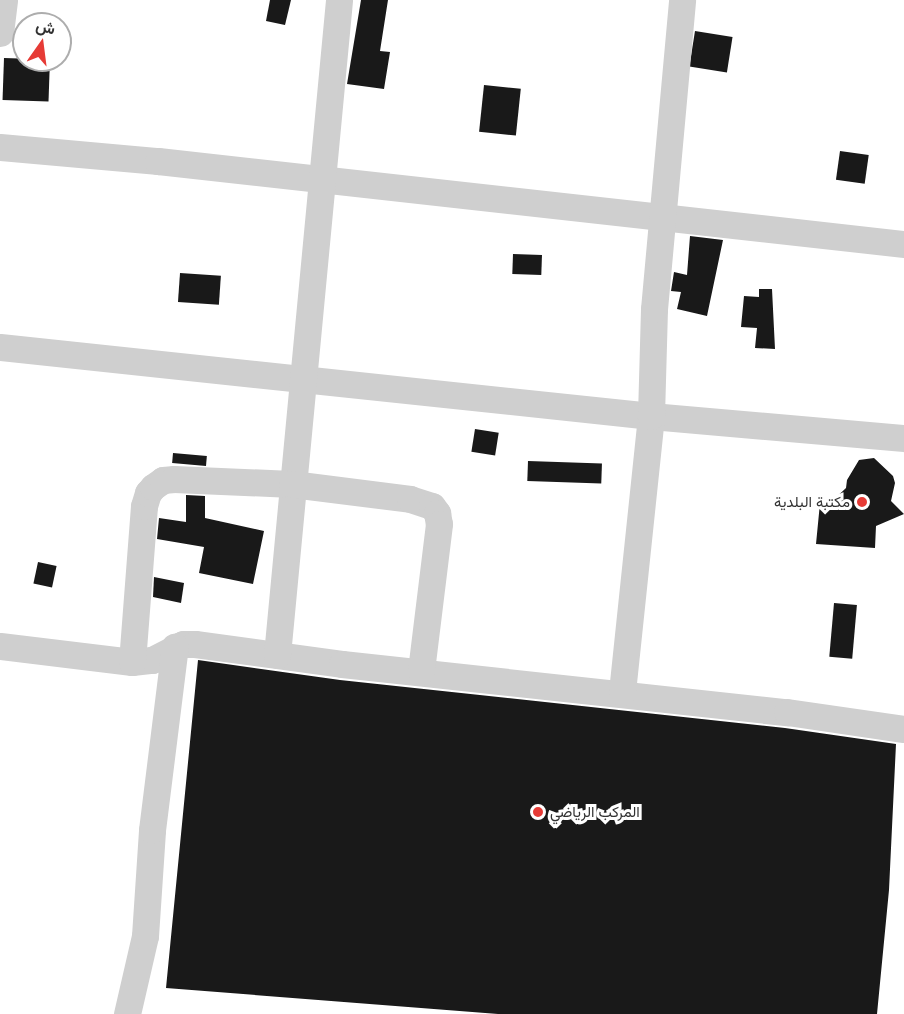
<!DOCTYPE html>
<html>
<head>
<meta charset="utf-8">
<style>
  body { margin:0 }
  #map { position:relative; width:904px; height:1014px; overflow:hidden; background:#fff; font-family:Mulish,Vazirmatn,sans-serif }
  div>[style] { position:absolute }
  .building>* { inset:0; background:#191919; transform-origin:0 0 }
  .street>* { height:27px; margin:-13.5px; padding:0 13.5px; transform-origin:13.5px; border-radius:13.5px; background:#cfcfcf }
  .dots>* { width:16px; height:16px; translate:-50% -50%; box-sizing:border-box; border:3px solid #fff; border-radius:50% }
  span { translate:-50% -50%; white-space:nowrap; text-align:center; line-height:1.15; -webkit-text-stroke:6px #fff; paint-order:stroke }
  .poi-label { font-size:15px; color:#323232 }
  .right { translate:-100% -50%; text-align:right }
  .left { translate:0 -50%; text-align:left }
  .north { position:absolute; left:12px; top:12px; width:60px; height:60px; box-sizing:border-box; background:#fff; border:2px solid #adadad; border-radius:50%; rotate:14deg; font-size:16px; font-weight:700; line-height:24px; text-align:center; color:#323232 }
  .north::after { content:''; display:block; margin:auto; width:21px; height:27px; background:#e63b36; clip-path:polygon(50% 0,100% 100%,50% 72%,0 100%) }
</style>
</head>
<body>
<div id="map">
  <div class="building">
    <div style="clip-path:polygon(270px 0,291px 0,285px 25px,266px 21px)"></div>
    <div style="clip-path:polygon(361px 0,388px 0,380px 51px,390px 52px,384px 89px,347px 84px)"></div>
    <div style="left:695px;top:31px;width:38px;height:36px;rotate:9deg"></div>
    <div style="left:4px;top:58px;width:46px;height:42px;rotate:2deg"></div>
    <div style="left:484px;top:85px;width:37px;height:47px;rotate:6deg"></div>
    <div style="left:840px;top:151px;width:29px;height:29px;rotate:8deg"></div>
    <div style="clip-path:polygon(690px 236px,723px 240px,707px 316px,677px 309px,681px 292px,671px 291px,674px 272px,687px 275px)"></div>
    <div style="left:513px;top:254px;width:29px;height:20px;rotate:2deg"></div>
    <div style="left:180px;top:273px;width:41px;height:29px;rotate:4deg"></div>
    <div style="clip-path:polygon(759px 289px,772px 289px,775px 349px,755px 348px,757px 328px,741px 327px,744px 296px,759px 297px)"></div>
    <div style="left:475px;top:429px;width:24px;height:23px;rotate:9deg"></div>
    <div style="left:173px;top:453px;width:34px;height:10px;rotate:5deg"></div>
    <div style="clip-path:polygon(874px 458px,893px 476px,895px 483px,891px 501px,904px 514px,876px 526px,875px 548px,816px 544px,820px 503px,829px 504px,846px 488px,847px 480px,859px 460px)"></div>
    <div style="left:528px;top:461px;width:74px;height:20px;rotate:2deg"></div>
    <div style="clip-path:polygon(186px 495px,205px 496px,205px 518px,264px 531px,253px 584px,199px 573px,204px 547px,157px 539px,159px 518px,186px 522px)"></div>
    <div style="left:38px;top:562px;width:19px;height:22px;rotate:12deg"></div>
    <div style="clip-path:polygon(154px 577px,184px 583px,181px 603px,153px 597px)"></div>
    <div style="left:834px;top:603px;width:23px;height:54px;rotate:5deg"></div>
    <div style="clip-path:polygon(198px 660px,340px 680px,785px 728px,896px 744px,889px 890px,877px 1014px,498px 1014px,166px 988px)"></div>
  </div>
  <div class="street">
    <div style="left:0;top:33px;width:33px;rotate:-83deg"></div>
    <div style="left:0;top:147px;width:159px;rotate:5.1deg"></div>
    <div style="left:158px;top:161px;width:751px;rotate:6.35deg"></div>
    <div style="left:0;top:347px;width:655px;rotate:6.05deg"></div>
    <div style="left:651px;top:416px;width:254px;rotate:5deg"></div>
    <div style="left:0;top:646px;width:133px;rotate:6.9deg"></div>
    <div style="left:132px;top:662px;width:20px;rotate:-6deg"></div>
    <div style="left:152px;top:660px;width:35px;rotate:-27deg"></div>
    <div style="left:183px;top:644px;width:12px"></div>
    <div style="left:195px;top:644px;width:148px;rotate:7.7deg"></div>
    <div style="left:342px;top:664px;width:448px;rotate:6.2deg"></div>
    <div style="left:787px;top:712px;width:118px;rotate:8.3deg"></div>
    <div style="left:277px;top:655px;width:658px;rotate:-84.59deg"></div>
    <div style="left:132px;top:662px;width:156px;rotate:-85.6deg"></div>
    <div style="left:144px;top:506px;width:14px;rotate:-73deg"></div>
    <div style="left:148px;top:493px;width:8px;rotate:-50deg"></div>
    <div style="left:153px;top:487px;width:12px;rotate:-35deg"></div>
    <div style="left:163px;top:480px;width:11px;rotate:-5deg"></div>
    <div style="left:174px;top:479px;width:118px;rotate:2.4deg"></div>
    <div style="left:292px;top:484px;width:119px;rotate:7.2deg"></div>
    <div style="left:410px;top:499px;width:23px;rotate:18deg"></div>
    <div style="left:432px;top:506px;width:9px;rotate:54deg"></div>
    <div style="left:437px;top:513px;width:11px;rotate:80deg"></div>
    <div style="left:439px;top:524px;width:148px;rotate:97deg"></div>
    <div style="left:622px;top:692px;width:278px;rotate:-84deg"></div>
    <div style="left:651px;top:416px;width:107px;rotate:-88.4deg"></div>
    <div style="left:654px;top:309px;width:310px;rotate:-84.8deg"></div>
    <div style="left:127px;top:1014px;width:80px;rotate:-77deg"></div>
    <div style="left:145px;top:936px;width:106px;rotate:-86.2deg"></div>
    <div style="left:152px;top:830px;width:185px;rotate:-82.9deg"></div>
  </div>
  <div class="dots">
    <div style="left:862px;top:502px;background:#e63b36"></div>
    <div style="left:538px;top:812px;background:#e63b36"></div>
  </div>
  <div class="poi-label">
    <span class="right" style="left:850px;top:502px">مكتبة البلدية</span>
    <span class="left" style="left:550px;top:812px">المركب الرياضي</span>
  </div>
  <div class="north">ش</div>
</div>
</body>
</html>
